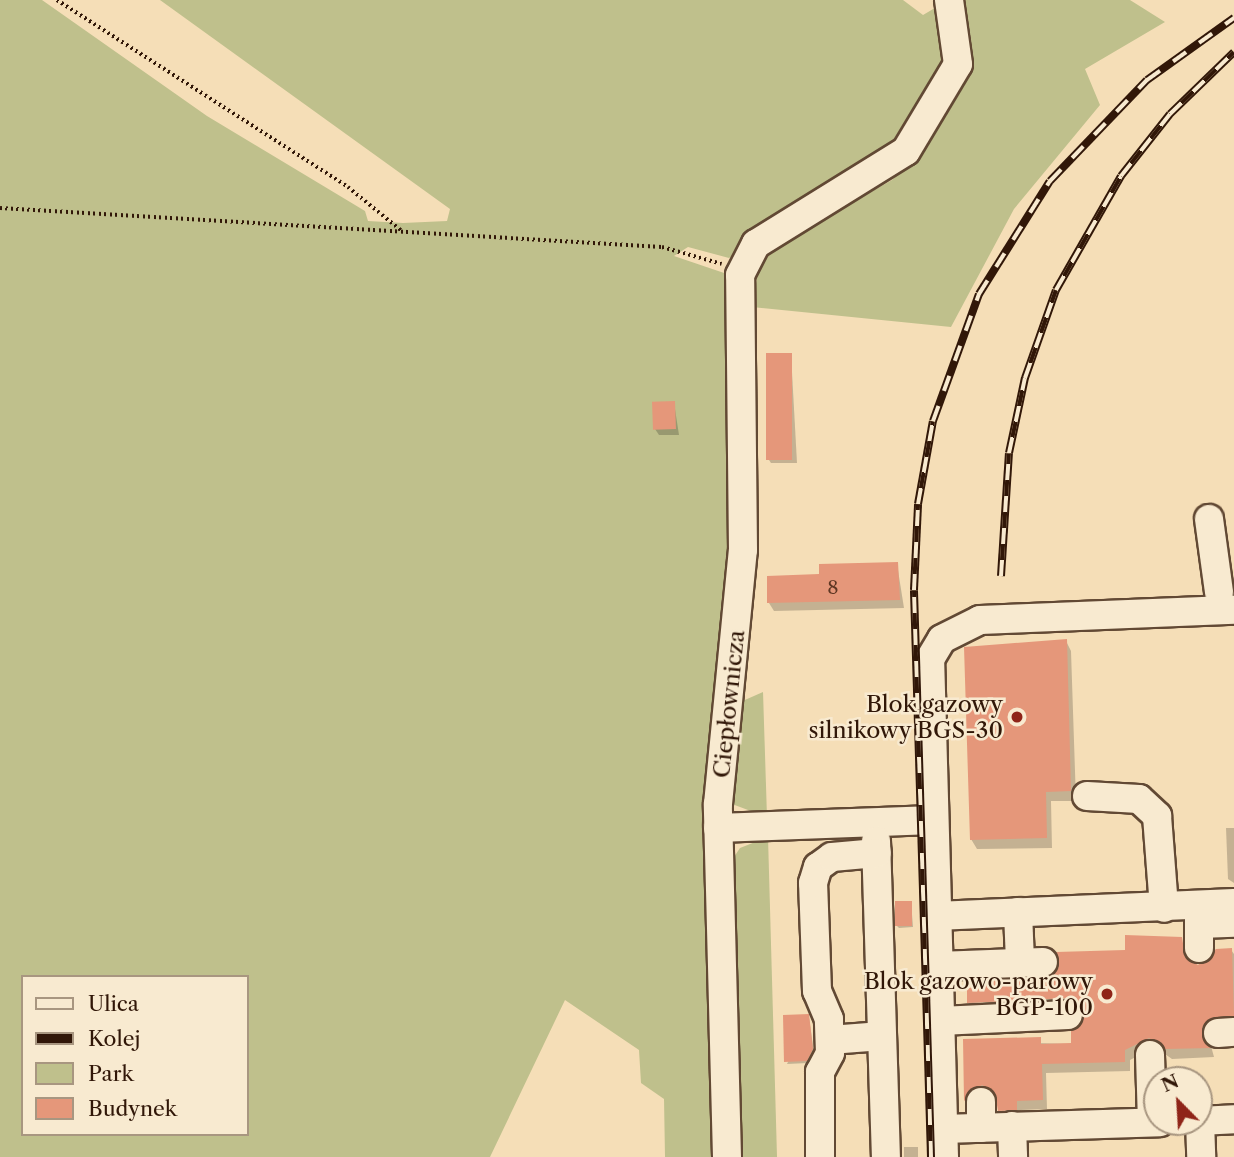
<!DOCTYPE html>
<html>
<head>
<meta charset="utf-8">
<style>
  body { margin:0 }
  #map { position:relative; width:1234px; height:1157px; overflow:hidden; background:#f5deb7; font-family:"Libre Caslon Text",serif }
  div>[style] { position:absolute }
  .green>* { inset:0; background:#bfc08c }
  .shadow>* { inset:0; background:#0003; transform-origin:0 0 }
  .building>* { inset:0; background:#e5977a; transform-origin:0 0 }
  .path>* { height:3.5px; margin-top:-1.75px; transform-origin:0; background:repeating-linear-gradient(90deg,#311708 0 2px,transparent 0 5.5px) }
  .roads { filter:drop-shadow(2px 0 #624934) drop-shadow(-2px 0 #624934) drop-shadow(0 2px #624934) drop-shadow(0 -2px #624934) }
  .minor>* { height:28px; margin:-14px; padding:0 14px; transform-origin:14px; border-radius:14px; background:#f8ead0 }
  .rail>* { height:8px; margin-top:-4px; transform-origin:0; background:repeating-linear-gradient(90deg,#f8ead0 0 16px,#311708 0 32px); box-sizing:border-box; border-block:2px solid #311708 }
  .dots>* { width:19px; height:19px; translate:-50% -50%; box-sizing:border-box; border:4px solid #f8ead0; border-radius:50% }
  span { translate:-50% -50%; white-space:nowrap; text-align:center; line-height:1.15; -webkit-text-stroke:5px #f8ead0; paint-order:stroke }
  .number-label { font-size:19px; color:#5e3724 }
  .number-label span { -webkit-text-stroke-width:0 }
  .street-label { font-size:23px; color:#311708 }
  .poi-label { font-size:23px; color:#311708 }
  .right { translate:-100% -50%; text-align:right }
  .legend { position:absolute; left:21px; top:975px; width:228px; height:161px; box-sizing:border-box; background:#f8ead0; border:2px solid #a89680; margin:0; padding:9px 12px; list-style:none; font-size:21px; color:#311708 }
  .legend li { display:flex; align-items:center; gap:14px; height:35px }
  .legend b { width:35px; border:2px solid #a89680 }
  .north { position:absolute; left:1143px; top:1066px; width:70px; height:70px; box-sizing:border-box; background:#f8ead0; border:2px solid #a89680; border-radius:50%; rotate:336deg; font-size:19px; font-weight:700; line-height:28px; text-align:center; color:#311708 }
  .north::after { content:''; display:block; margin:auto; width:24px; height:32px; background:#8f2418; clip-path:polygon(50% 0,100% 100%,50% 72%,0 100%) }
</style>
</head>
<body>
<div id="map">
  <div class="green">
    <div style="clip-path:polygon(evenodd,0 0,42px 0,207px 116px,365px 211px,368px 221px,403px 223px,447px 221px,450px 209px,160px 0,903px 0,923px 15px,940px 5px,947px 62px,895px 152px,729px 258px,688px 247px,674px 256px,730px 275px,737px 499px,717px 1157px,665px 1157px,664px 1099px,641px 1083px,639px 1050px,565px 1000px,490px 1157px,0 1157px,0 0,23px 977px,247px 977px,247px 1134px,23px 1134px,23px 977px)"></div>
    <div style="clip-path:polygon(960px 0,1130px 0,1165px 22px,1085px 69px,1100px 105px,1014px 209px,951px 327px,752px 307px,761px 255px,892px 180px,918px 154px,960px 92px,968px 26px)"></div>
    <div style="clip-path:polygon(763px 692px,767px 817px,732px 804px,738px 703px)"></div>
    <div style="clip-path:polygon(768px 837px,777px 1157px,740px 1157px,732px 860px,740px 848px)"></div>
  </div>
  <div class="shadow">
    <div style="clip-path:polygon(791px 354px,797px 463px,771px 463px,769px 460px)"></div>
    <div style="clip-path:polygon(674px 403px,679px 435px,659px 435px,655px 429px)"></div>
    <div style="clip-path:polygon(897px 564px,904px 608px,774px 611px,769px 603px,821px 576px)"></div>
    <div style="clip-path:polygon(1066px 641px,1071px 651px,1076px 801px,1051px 801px,1052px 848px,977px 849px,971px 839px)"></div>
    <div style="clip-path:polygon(1226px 828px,1234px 828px,1234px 883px,1228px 879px)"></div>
    <div style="clip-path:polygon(911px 902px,913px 927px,899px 928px,897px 926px)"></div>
    <div style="clip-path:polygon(1181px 939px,1189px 961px,1199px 967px,1231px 950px,1234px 954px,1234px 1027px,1208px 1035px,1214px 1057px,1172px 1059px,1155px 1047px,1130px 1060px,1130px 1071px,1046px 1073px,1047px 1109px,1021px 1110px,1022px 1119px,1005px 1120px,998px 1100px,988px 1094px,971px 1110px,965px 1041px,1073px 1044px,1087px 1015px,1084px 1010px,975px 1012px,969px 1003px)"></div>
    <div style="clip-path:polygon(809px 1018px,814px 1053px,808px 1063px,787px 1064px)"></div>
    <div style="left:904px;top:1147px;width:14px;height:10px"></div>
  </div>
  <div class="building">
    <div style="left:766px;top:353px;width:26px;height:107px"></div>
    <div style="left:675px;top:401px;width:28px;height:23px;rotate:88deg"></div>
    <div style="clip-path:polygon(898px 562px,900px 600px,767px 603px,767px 576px,819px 574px,819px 564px)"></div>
    <div style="clip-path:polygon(1067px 639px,1071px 791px,1046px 792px,1047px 838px,970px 840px,964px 647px)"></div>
    <div style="left:895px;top:901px;width:17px;height:25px"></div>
    <div style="clip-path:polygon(1125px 935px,1182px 937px,1185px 957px,1198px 965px,1216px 949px,1232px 948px,1234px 1016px,1203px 1025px,1202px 1035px,1211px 1048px,1165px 1049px,1149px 1038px,1125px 1050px,1125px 1062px,1042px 1064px,1043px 1100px,1017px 1101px,1017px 1110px,998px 1111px,995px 1093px,982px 1085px,964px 1101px,963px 1039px,1041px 1037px,1041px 1044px,1071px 1043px,1071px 1031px,1085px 1015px,1068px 998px,967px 1003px,967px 988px,980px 987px,979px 981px,1044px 979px,1058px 969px,1056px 952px,1125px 950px)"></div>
    <div style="clip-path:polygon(809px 1014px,813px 1049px,807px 1061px,784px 1062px,783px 1015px)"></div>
  </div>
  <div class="path">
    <div style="left:57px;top:0;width:346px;rotate:32.7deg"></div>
    <div style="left:348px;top:187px;width:70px;rotate:39.2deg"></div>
    <div style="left:0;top:208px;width:663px;rotate:3.37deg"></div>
    <div style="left:662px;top:247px;width:62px;rotate:15.8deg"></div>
  </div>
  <div class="roads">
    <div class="minor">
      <div style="left:1209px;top:519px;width:74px;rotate:82.2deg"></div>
      <div style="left:1087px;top:796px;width:52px;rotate:3.3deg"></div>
      <div style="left:1139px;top:799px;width:25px;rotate:43deg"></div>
      <div style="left:1157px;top:816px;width:92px;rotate:85.6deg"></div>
      <div style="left:718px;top:828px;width:215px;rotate:-2.1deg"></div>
      <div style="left:876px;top:841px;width:316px;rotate:88.2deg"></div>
      <div style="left:1199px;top:907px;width:41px;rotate:90deg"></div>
      <div style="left:1018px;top:912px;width:50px;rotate:87.7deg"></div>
      <div style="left:936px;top:916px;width:298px;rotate:-2.5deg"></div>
      <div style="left:1199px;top:924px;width:35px;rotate:-2deg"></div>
      <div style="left:938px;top:966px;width:105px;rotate:-2.2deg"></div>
      <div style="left:940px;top:1021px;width:128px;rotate:-2.7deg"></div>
      <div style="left:1218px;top:1033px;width:16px;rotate:-4deg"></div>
      <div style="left:830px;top:1040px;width:52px;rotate:-4.4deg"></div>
      <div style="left:1150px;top:1055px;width:67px;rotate:88.3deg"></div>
      <div style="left:981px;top:1102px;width:26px;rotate:90deg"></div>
      <div style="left:1199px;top:1121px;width:35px;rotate:-3deg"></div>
      <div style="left:1200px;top:1121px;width:36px;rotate:88deg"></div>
      <div style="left:1012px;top:1126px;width:31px;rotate:88deg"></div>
      <div style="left:943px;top:1129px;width:217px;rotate:-1.8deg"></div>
      <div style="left:727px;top:1157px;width:353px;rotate:-91.5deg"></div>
      <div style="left:718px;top:804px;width:255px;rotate:-84.4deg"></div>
      <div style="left:743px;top:550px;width:275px;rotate:-90.6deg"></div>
      <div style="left:740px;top:275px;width:35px;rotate:-63deg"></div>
      <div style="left:756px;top:244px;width:176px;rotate:-31.8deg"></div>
      <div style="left:906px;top:151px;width:101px;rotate:-59.1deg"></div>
      <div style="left:958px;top:64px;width:65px;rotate:-98deg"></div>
      <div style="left:820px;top:1157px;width:85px;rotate:-90deg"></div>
      <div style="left:820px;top:1072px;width:21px;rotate:-62deg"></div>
      <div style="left:830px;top:1053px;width:34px;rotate:-92deg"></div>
      <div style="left:829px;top:1019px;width:30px;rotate:-113deg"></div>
      <div style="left:817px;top:991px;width:108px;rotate:-92.1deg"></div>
      <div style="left:813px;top:883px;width:17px;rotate:-73deg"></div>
      <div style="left:818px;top:867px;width:17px;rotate:-36deg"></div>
      <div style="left:832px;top:857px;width:45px;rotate:-5.1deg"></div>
      <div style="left:944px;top:1157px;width:498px;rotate:-91.6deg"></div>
      <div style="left:930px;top:659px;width:23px;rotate:-59deg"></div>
      <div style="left:942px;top:639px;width:42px;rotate:-26.6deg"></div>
      <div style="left:980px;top:620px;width:254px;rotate:-2.3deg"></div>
    </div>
  </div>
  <div class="rail">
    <div style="left:1001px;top:576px;width:123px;rotate:-86.3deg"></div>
    <div style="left:1009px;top:453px;width:77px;rotate:-78deg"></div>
    <div style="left:1025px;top:378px;width:93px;rotate:-70.6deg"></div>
    <div style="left:1056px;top:290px;width:131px;rotate:-60.3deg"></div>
    <div style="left:1121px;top:176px;width:79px;rotate:-51.7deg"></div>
    <div style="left:1170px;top:114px;width:89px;rotate:-44.1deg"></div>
    <div style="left:931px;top:1157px;width:567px;rotate:-91.72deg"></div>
    <div style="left:914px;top:590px;width:86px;rotate:-87.3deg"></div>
    <div style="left:918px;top:504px;width:84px;rotate:-79.8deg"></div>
    <div style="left:933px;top:421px;width:135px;rotate:-70.1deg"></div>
    <div style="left:979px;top:294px;width:133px;rotate:-57.9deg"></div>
    <div style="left:1050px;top:181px;width:140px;rotate:-46.2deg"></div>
    <div style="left:1147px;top:80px;width:107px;rotate:-35.5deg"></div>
  </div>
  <div class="dots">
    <div style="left:1017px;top:717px;background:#8f2418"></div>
    <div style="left:1107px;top:994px;background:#8f2418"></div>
  </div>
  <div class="number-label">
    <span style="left:833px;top:588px">8</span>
  </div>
  <div class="street-label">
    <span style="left:729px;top:704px;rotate:-84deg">Ciepłownicza</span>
  </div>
  <div class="poi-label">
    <span class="right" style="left:1003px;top:717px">Blok gazowy<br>silnikowy BGS-30</span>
    <span class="right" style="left:1093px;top:994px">Blok gazowo-parowy<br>BGP-100</span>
  </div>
  <ul class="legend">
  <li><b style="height:9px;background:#f8ead0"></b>Ulica</li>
  <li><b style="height:9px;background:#311708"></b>Kolej</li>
  <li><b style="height:19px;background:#bfc08c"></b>Park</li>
  <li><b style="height:19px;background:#e5977a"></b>Budynek</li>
  </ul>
  <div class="north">N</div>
</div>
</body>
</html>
